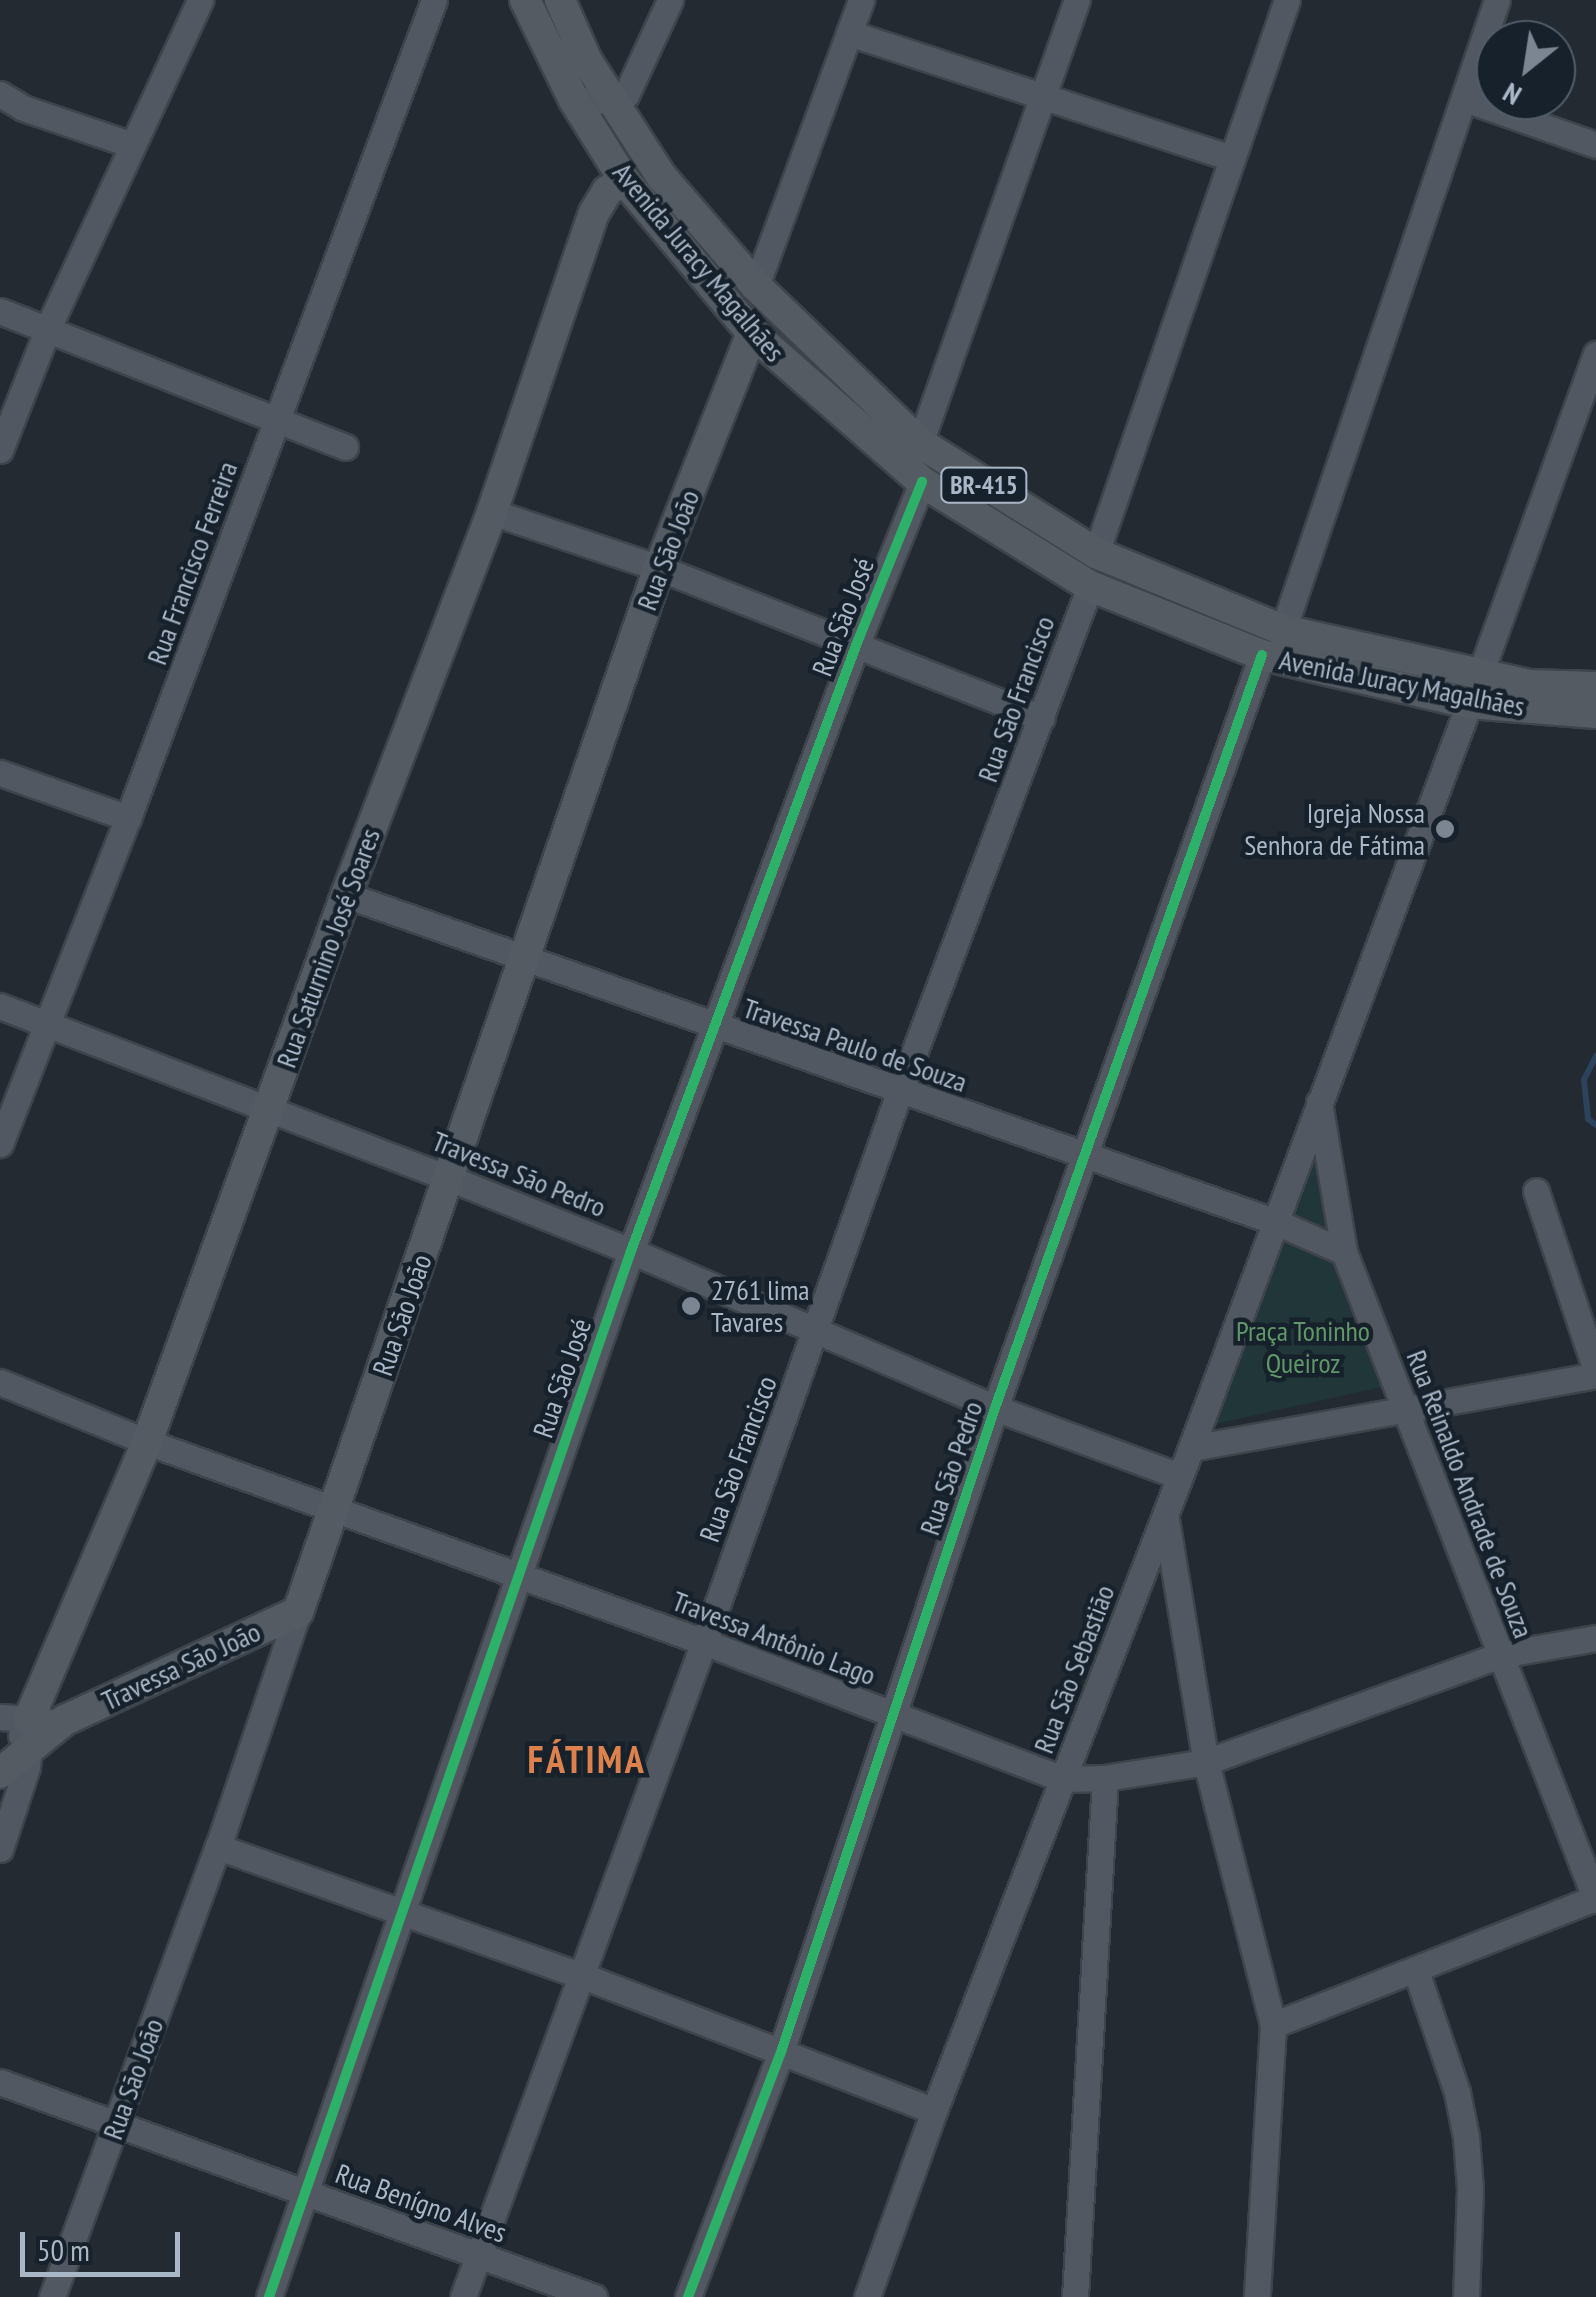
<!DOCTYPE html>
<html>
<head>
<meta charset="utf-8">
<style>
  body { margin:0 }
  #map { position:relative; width:1596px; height:2297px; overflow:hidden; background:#232a32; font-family:"PT Sans Narrow",sans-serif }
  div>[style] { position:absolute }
  .green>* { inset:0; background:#203638 }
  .stream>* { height:6px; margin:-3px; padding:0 3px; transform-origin:3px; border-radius:3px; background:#2b435b }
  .roads { filter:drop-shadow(2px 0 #3f444a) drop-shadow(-2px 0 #3f444a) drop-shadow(0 2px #3f444a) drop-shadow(0 -2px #3f444a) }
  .minor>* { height:25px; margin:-12.5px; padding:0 12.5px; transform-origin:12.5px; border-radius:12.5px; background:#525861 }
  .major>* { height:30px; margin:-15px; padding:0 15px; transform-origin:15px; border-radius:15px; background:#555b62 }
  .cycleway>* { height:10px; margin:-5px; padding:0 5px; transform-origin:5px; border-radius:5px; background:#2db169 }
  .dots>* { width:28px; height:28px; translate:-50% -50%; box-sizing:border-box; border:5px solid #16212c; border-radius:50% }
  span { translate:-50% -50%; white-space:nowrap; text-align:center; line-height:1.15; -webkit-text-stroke:9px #16212c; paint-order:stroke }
  .shield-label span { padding:2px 8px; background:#16212c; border:2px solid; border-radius:8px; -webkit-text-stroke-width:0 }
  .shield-label { font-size:25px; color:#aab7c6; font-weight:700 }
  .street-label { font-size:28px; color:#aab7c6 }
  .poi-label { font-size:28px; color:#aab7c6 }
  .right { translate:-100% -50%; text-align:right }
  .left { translate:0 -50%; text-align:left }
  .park-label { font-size:28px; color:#609869 }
  .district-label { font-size:38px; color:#dd824d; font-weight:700; letter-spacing:2.5px }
  .north { position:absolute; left:1476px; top:20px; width:100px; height:100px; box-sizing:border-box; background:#16212c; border:2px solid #515d6a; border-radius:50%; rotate:210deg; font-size:28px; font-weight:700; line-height:40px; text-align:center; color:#aab7c6 }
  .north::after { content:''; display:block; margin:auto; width:35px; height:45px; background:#7b8692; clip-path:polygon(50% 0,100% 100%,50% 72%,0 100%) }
  .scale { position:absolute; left:20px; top:2232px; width:160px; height:45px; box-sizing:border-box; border:5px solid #aab7c6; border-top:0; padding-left:12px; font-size:30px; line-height:35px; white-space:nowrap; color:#aab7c6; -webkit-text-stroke:8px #16212c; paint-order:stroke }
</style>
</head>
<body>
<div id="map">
  <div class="green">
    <div style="clip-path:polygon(1316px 1127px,1333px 1222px,1327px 1230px,1284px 1217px)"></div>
    <div style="clip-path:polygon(1282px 1238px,1335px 1265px,1382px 1387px,1215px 1424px)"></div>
  </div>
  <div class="stream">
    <div style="left:1596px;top:1056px;width:27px;rotate:117deg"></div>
    <div style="left:1584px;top:1080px;width:39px;rotate:84deg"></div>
    <div style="left:1588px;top:1119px;width:10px;rotate:37deg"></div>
  </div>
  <div class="roads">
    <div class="minor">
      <div style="left:849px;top:33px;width:399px;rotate:18.1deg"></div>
      <div style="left:0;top:94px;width:27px;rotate:31deg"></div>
      <div style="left:23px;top:108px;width:115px;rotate:18.7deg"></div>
      <div style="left:1465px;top:99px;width:139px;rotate:19.3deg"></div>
      <div style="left:574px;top:100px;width:40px;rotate:1.4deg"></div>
      <div style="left:614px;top:101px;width:13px;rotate:-27deg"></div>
      <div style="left:626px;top:95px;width:105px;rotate:-65.1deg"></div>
      <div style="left:756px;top:286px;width:305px;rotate:-69.8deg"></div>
      <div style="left:0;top:311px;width:371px;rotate:21.5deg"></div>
      <div style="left:920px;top:443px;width:470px;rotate:-70.5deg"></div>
      <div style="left:0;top:450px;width:131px;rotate:-68.5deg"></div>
      <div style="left:48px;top:328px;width:362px;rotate:-65.1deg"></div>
      <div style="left:492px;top:512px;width:176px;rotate:18.5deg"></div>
      <div style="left:659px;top:568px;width:411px;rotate:21.4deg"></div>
      <div style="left:1096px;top:553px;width:585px;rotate:-70.95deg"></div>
      <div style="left:1283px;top:630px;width:665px;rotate:-71.24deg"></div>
      <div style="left:1483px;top:666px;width:332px;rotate:-70.1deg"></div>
      <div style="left:0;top:773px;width:136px;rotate:19.4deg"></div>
      <div style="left:346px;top:895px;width:986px;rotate:19.37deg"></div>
      <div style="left:1276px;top:1222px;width:74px;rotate:23.8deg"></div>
      <div style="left:0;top:1006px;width:481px;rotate:21deg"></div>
      <div style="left:449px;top:1178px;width:196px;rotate:21.9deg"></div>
      <div style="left:631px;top:1251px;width:396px;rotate:23.3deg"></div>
      <div style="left:995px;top:1408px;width:196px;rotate:20.3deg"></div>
      <div style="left:1319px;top:1102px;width:152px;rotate:80.5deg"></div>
      <div style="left:1344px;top:1252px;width:695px;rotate:68.75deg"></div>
      <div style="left:0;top:1144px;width:350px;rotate:-68.6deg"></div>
      <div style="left:128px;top:818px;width:873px;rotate:-69.49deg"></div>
      <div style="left:1536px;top:1191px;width:189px;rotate:71.5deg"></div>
      <div style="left:0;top:1382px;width:159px;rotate:22.2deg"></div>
      <div style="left:147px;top:1442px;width:592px;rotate:19.75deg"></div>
      <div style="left:704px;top:1642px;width:384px;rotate:20.9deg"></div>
      <div style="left:1063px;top:1779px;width:42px;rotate:-1.4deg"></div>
      <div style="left:1105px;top:1778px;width:102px;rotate:-9deg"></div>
      <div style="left:1206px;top:1762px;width:313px;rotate:-20deg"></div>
      <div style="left:1500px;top:1655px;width:97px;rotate:-10deg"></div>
      <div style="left:1191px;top:1448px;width:786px;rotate:-69.51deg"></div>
      <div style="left:1166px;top:1519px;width:246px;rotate:80.7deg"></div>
      <div style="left:1206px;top:1762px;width:271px;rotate:75.7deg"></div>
      <div style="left:1273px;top:2025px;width:272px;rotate:93.4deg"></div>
      <div style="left:0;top:1717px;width:45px;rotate:3.8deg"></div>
      <div style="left:218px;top:1847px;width:387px;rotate:19.5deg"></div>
      <div style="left:583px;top:1976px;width:376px;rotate:21deg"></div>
      <div style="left:0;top:1849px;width:86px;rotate:-71.8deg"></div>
      <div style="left:27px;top:1767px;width:19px;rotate:-84deg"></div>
      <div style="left:29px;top:1748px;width:15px;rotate:-122deg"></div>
      <div style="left:1416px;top:1971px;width:128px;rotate:71.3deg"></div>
      <div style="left:1457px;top:2092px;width:46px;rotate:78.7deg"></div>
      <div style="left:1466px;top:2137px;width:52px;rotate:85.6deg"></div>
      <div style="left:1470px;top:2189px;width:108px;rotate:92.1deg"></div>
      <div style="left:1273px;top:2025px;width:347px;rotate:-21.5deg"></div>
      <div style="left:0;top:2082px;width:632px;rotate:19.9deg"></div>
      <div style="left:52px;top:2297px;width:480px;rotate:-69.8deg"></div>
      <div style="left:218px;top:1847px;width:248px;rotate:-71.2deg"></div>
      <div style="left:269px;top:2297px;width:1107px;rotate:-70.91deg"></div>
      <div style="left:631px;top:1251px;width:649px;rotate:-69.61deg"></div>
      <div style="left:857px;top:643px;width:174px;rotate:-68deg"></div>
      <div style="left:463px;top:2297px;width:698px;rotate:-69.8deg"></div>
      <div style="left:704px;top:1642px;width:583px;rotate:-70.45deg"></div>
      <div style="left:899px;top:1093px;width:542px;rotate:-69.36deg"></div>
      <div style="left:688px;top:2297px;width:265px;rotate:-69.2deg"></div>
      <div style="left:782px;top:2049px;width:675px;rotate:-71.62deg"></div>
      <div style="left:995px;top:1408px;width:799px;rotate:-70.48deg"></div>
      <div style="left:867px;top:2297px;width:198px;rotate:-70.2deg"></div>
      <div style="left:934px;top:2111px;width:711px;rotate:-68.81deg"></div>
      <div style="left:1191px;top:1448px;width:412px;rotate:-10.2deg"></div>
      <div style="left:1075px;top:2297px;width:520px;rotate:-86.69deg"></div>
    </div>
    <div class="major">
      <div style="left:525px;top:0;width:111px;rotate:63.9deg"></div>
      <div style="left:574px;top:100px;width:94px;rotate:58deg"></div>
      <div style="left:624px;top:180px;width:199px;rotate:50.1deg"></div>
      <div style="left:752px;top:333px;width:226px;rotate:41.2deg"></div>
      <div style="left:922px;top:482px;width:198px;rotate:31.8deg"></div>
      <div style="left:1090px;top:586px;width:185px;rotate:21.9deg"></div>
      <div style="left:1262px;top:655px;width:212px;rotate:13.1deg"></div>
      <div style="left:1469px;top:703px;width:127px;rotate:4.5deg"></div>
      <div style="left:560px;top:0;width:67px;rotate:66.1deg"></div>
      <div style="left:587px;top:61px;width:137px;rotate:57.2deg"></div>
      <div style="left:661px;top:176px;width:145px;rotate:49.2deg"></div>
      <div style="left:756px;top:286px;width:227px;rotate:43.8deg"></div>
      <div style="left:920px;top:443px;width:208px;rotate:32deg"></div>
      <div style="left:1096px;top:553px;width:202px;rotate:22.4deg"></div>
      <div style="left:1283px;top:630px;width:252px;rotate:12.6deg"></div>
      <div style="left:1529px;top:685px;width:67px;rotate:1.7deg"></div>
      <div style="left:29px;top:1719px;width:301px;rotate:-66.9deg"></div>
      <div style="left:147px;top:1442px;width:582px;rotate:-70.01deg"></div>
      <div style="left:346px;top:895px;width:410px;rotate:-69.1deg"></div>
      <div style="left:492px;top:512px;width:316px;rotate:-71.2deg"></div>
      <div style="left:594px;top:213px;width:26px;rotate:-59deg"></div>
      <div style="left:607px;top:191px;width:20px;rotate:-33deg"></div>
      <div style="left:0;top:1773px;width:84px;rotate:-39.2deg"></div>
      <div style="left:65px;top:1720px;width:257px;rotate:-24.9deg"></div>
      <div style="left:298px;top:1612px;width:1105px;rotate:-70.93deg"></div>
      <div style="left:659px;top:568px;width:253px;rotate:-68.4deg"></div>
    </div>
  </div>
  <div class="cycleway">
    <div style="left:269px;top:2297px;width:1107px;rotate:-70.91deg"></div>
    <div style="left:631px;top:1251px;width:649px;rotate:-69.61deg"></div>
    <div style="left:857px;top:643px;width:174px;rotate:-68deg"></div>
    <div style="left:688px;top:2297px;width:265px;rotate:-69.2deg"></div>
    <div style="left:782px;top:2049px;width:675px;rotate:-71.62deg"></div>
    <div style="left:995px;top:1408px;width:799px;rotate:-70.48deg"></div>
  </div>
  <div class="dots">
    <div style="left:1445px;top:829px;background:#7b8692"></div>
    <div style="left:691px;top:1306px;background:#7b8692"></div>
  </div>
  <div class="shield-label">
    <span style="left:984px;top:485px">BR-415</span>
  </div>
  <div class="street-label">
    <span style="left:699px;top:262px;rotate:50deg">Avenida Juracy Magalhães</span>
    <span style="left:668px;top:550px;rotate:-69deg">Rua São João</span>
    <span style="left:192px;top:563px;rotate:-70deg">Rua Francisco Ferreira</span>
    <span style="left:843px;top:617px;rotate:-69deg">Rua São José</span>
    <span style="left:1402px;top:683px;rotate:11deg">Avenida Juracy Magalhães</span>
    <span style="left:1016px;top:699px;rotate:-70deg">Rua São Francisco</span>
    <span style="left:328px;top:948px;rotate:-70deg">Rua Saturnino José Soares</span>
    <span style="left:855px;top:1045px;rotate:19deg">Travessa Paulo de Souza</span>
    <span style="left:519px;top:1174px;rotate:22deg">Travessa São Pedro</span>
    <span style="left:402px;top:1315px;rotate:-71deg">Rua São João</span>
    <span style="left:562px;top:1378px;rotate:-71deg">Rua São José</span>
    <span style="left:738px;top:1459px;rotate:-70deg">Rua São Francisco</span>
    <span style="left:951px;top:1468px;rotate:-71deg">Rua São Pedro</span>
    <span style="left:1470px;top:1494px;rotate:69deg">Rua Reinaldo Andrade de Souza</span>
    <span style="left:774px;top:1638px;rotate:21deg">Travessa Antônio Lago</span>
    <span style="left:181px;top:1666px;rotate:-25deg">Travessa São João</span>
    <span style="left:1074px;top:1669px;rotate:-69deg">Rua São Sebastião</span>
    <span style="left:133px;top:2079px;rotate:-70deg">Rua São João</span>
    <span style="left:421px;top:2203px;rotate:20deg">Rua Benígno Alves</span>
  </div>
  <div class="poi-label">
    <span class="right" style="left:1425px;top:829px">Igreja Nossa<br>Senhora de Fátima</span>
    <span class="left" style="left:711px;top:1306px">2761 lima<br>Tavares</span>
  </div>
  <div class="park-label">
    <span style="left:1303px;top:1347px">Praça Toninho<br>Queiroz</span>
  </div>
  <div class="district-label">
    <span style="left:587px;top:1759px">FÁTIMA</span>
  </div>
  <div class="north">N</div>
  <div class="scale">50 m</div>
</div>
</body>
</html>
